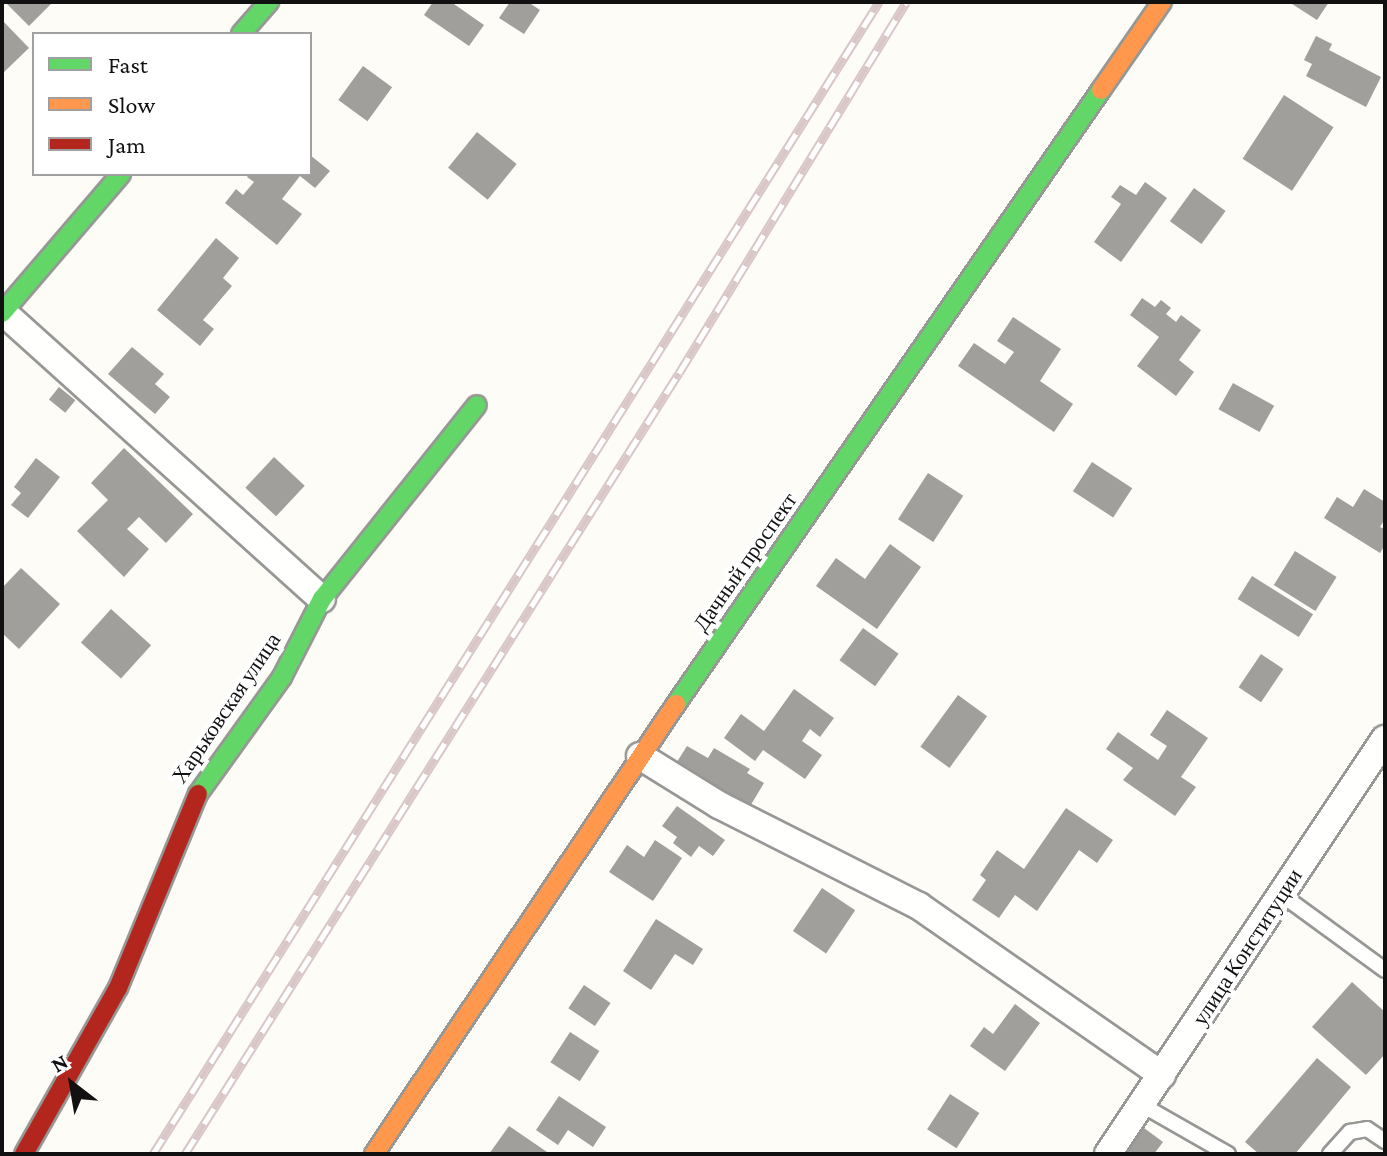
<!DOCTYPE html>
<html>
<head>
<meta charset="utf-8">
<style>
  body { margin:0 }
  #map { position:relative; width:1387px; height:1156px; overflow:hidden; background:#fdfcf7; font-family:"Crimson Pro",serif }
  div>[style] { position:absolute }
  .building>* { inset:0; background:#a19f9c; transform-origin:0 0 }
  .roads { filter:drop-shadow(2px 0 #979795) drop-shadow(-2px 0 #979795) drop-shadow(0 2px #979795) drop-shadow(0 -2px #979795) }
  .lane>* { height:14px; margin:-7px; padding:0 7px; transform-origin:7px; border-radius:7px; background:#fffffe }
  .street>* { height:26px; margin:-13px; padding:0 13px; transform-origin:13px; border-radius:13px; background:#fffffe }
  .fast>* { height:18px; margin:-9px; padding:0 9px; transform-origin:9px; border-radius:9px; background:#63d668 }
  .slow>* { height:18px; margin:-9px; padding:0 9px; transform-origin:9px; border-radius:9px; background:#ff974d }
  .jam>* { height:18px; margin:-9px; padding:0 9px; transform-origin:9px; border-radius:9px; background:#b3261e }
  .rail>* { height:9px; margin-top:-4.5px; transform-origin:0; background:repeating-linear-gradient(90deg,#fff 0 18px,#d9c6c7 0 36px); box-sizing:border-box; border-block:2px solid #d9c6c7 }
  span { translate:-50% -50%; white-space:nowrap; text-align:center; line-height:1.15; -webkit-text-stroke:8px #fff; paint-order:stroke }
  .street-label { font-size:22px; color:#111 }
  .frame { position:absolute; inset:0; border:4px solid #111; pointer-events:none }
  .legend { position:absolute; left:32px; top:32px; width:280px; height:144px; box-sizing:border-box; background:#fff; border:2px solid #a0a0a0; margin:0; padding:10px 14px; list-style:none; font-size:24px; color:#111 }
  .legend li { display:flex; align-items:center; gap:16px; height:40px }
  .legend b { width:40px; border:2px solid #a0a0a0 }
  .north { position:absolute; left:32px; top:1044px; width:80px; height:80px; -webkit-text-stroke:6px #fff; paint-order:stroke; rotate:329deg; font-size:22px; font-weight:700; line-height:32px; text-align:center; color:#111 }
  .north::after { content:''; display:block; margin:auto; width:28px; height:36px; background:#111; clip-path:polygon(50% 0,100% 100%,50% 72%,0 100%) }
</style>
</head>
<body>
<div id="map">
  <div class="building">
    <div style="clip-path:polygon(5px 2px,53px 2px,29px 26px)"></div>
    <div style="clip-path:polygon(433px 2px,451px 2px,484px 25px,469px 46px,424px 15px)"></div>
    <div style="clip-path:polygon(510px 2px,528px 2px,540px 10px,524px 34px,499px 18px)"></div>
    <div style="clip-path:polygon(1289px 2px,1329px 2px,1317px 20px)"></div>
    <div style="clip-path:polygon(2px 20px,29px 48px,2px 74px)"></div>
    <div style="clip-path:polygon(1316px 36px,1332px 44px,1329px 50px,1381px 77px,1366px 107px,1306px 76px,1312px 64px,1304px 60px)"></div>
    <div style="left:363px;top:66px;width:36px;height:42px;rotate:36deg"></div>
    <div style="left:1284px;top:95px;width:59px;height:76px;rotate:33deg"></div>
    <div style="left:477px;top:132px;width:51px;height:46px;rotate:39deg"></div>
    <div style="clip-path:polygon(310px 155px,330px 171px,315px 188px,300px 176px,282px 199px,302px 214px,277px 245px,225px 203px,236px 189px,243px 195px,254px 182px,247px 177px,249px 174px,310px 174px)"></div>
    <div style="clip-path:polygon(1145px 182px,1167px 198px,1121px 262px,1094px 242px,1121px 204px,1111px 197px,1120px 185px,1136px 195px)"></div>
    <div style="left:1194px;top:188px;width:39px;height:41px;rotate:36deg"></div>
    <div style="clip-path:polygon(216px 238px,239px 258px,223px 278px,232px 286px,203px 320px,214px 329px,200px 346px,157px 310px)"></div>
    <div style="clip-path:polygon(1142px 298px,1155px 307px,1161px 300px,1171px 308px,1166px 314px,1176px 322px,1181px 315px,1201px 330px,1179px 360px,1194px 372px,1176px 396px,1137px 366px,1159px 337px,1130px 315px)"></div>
    <div style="clip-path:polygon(1013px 317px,1061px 349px,1040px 381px,1073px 404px,1054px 432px,958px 366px,974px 343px,1005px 364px,1014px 352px,997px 341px)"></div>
    <div style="clip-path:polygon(132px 347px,164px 374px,155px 384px,170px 397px,155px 414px,108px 374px)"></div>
    <div style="left:1233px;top:383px;width:47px;height:30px;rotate:29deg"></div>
    <div style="left:59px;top:387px;width:21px;height:16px;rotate:39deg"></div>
    <div style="clip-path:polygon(124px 448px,193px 514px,166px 543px,139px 517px,127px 529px,149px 549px,124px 577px,77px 531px,108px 500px,91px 483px)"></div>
    <div style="left:274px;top:457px;width:42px;height:42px;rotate:43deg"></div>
    <div style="clip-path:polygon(36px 458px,60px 477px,28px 518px,11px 505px,21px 493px,14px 487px)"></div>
    <div style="left:1092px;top:462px;width:48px;height:35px;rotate:33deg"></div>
    <div style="left:928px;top:473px;width:42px;height:55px;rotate:33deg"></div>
    <div style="clip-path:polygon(1364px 489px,1385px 502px,1385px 519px,1380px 527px,1385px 529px,1385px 545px,1380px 553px,1324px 518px,1337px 497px,1353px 507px)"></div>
    <div style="clip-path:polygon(890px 544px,921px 567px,877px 629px,816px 586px,836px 558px,865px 579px)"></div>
    <div style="left:1295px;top:551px;width:49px;height:40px;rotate:32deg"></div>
    <div style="clip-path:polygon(21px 568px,60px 604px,19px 649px,2px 633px,2px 588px)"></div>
    <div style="left:1252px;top:576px;width:72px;height:27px;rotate:32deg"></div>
    <div style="left:111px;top:609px;width:54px;height:45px;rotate:42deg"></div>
    <div style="left:863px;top:628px;width:44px;height:40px;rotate:36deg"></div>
    <div style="left:1261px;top:654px;width:27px;height:40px;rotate:34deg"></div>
    <div style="clip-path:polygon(794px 689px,834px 718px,820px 737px,810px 729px,802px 741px,822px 755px,805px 779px,763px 750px,755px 761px,724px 738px,741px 714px,764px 731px)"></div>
    <div style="left:958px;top:695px;width:36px;height:64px;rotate:36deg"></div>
    <div style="clip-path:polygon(1167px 710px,1208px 738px,1181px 777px,1196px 787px,1175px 816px,1123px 780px,1133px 768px,1106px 749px,1118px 732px,1158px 760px,1167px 746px,1150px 735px)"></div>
    <div style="clip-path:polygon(687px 746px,708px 758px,714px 748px,750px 769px,747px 773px,764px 783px,749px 808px,675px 765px)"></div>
    <div style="clip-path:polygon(677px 806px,725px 840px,713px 856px,699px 846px,691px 857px,673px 843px,677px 837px,662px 826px)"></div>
    <div style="clip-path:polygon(1066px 808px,1113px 840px,1097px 863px,1079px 850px,1037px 911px,1015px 895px,999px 918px,972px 900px,986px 880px,980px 875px,997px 850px,1024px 869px)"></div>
    <div style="clip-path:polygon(655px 840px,682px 858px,653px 901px,609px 872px,627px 845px,644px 857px)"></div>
    <div style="left:822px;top:888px;width:40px;height:52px;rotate:34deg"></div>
    <div style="clip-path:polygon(656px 919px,703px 949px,693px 965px,675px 954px,651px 990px,623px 971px)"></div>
    <div style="clip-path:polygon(1352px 982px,1385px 1012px,1385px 1054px,1366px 1075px,1312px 1027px)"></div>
    <div style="left:584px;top:985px;width:32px;height:28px;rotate:34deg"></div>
    <div style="clip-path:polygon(1015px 1004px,1040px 1023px,1005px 1071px,970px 1046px,984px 1027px,993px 1034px)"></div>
    <div style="left:570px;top:1032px;width:35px;height:36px;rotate:33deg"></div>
    <div style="clip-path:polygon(1317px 1058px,1351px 1087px,1295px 1154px,1259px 1154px,1245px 1142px)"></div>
    <div style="left:950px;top:1094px;width:35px;height:42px;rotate:33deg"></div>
    <div style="clip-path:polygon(559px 1096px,606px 1127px,593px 1147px,568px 1130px,558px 1145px,536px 1130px)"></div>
    <div style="clip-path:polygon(509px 1126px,550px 1154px,489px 1154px)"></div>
    <div style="clip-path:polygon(1144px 1128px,1163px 1142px,1154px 1154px,1132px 1154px,1127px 1151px)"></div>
  </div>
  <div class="roads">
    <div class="lane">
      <div style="left:1282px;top:895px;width:127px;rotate:36.1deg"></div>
      <div style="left:1142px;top:1105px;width:99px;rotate:29.7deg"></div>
      <div style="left:1330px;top:1154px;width:30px;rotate:-48deg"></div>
      <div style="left:1350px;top:1132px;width:17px;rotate:-10deg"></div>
      <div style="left:1367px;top:1129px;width:22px;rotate:34deg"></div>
    </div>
    <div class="street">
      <div style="left:3px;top:312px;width:429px;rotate:42deg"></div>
      <div style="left:640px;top:756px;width:93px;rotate:31.8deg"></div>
      <div style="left:719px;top:805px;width:224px;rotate:26.8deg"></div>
      <div style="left:919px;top:906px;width:296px;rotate:34.8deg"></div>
      <div style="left:1108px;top:1154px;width:499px;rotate:-56.3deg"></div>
    </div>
    <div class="fast">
      <div style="left:241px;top:34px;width:43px;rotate:-48.8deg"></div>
      <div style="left:2px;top:313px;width:183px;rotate:-49.4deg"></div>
      <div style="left:676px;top:704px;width:747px;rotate:-55.31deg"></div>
      <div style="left:198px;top:794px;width:144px;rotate:-54.3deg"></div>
      <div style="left:282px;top:677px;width:88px;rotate:-62.9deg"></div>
      <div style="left:322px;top:599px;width:248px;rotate:-51.4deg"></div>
    </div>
    <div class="slow">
      <div style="left:1101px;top:90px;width:107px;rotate:-55.3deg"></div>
      <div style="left:374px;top:1154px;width:542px;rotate:-56.13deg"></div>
    </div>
    <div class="jam">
      <div style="left:24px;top:1154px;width:191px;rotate:-60.5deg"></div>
      <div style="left:118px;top:988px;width:210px;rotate:-67.6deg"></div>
    </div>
  </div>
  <div class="rail">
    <div style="left:153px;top:1154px;width:1362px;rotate:-57.78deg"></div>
    <div style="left:185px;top:1154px;width:924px;rotate:-57.69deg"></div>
    <div style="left:679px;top:373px;width:435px;rotate:-58.5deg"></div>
  </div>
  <div class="street-label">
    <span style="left:745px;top:562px;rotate:-55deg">Дачный проспект</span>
    <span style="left:226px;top:708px;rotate:-56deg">Харьковская улица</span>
    <span style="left:1247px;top:947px;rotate:-57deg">улица Конституции</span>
  </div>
  <div class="frame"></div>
  <ul class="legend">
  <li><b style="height:10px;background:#63d668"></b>Fast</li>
  <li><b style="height:10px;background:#ff974d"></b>Slow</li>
  <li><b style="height:10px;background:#b3261e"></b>Jam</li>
  </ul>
  <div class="north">N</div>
</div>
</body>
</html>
